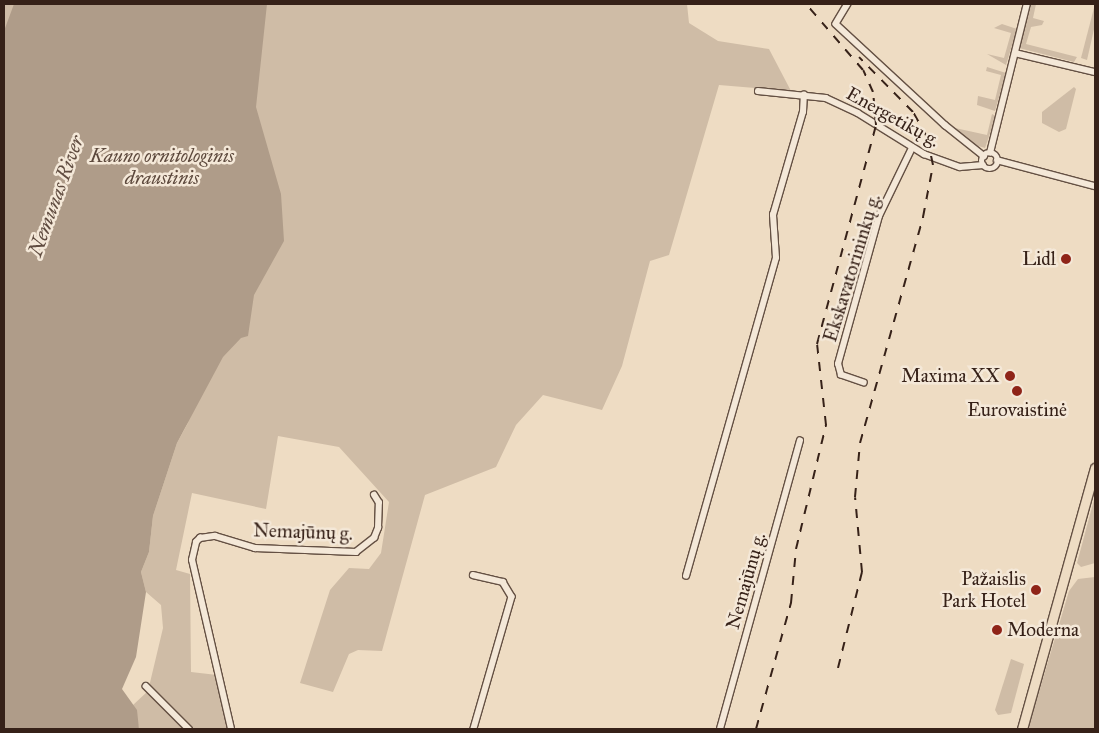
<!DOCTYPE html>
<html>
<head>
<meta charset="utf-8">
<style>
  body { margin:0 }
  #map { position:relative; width:1099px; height:733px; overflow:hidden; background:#eedcc3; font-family:"IM FELL Great Primer",serif }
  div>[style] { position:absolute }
  .green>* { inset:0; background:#cfbca6 }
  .water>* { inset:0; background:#af9c89 }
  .roads { filter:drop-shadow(1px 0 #645043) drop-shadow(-1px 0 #645043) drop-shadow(0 1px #645043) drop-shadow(0 -1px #645043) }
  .minor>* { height:5.5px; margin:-2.75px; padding:0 2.75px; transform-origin:2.75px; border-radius:2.75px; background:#f4e8d8 }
  .minor>.ring { margin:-2.75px; padding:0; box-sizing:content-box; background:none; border:5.5px solid #f4e8d8; border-radius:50% }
  .primary>* { height:9px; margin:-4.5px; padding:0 4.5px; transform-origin:4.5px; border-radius:4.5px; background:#eedcc3 }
  .rail>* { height:2px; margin-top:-1px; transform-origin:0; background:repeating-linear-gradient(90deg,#362118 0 9px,transparent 0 18px) }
  .dots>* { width:14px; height:14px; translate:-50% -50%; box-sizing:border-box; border:2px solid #f4e8d8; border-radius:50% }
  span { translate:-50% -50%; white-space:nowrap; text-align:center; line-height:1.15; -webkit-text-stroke:5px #f4e8d8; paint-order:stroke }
  .street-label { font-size:19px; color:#362118 }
  .park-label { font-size:19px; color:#5c483c; font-style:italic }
  .poi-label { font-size:19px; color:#362118 }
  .right { translate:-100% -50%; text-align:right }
  .left { translate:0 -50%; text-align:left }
  .water-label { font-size:20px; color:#604c40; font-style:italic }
  .frame { position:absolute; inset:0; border:5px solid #362118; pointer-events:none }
</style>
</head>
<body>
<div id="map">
  <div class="green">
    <div style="clip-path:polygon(4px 4px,687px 4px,689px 23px,718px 41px,769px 49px,791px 91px,719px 85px,669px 255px,650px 261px,622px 366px,602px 410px,543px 395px,516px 425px,496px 467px,425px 495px,382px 651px,358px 650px,349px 654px,333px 692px,300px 683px,330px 590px,349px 568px,369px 569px,381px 553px,389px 502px,339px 447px,278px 436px,266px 509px,192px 493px,176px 570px,190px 574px,191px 672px,217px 675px,228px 729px,139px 729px,133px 705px,148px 691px,163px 628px,161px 605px,146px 592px,141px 572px,149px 552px,153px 516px,177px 443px,189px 421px,4px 699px)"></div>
    <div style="clip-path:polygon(1031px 4px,1036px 4px,1033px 18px,1044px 21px,1042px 25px,1031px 27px,1026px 44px,1077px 57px,1074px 62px,1019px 48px)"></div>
    <div style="clip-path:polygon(1095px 4px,1095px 25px,1087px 60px,1081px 58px)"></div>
    <div style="clip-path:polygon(1002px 24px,1017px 29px,1006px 65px,987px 54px,1004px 58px,1011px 33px,994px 28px)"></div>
    <div style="clip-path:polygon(987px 67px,1006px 73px,995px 111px,977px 105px,978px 96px,995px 100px,1001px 75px,986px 71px)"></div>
    <div style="clip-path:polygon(1074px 87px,1076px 89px,1066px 129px,1059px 132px,1042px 123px,1042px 112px)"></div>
    <div style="clip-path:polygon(992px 114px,996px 116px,985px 148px,975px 145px,955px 128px,987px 135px)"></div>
    <div style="clip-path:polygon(1095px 496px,1095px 563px,1081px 567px,1077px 563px)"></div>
    <div style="clip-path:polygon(1095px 577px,1095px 729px,1028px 729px,1069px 591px,1078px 579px)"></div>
    <div style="clip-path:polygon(1011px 659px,1024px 664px,1011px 713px,998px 715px,995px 710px)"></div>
  </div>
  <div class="water">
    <div style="clip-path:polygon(14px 4px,267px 4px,256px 107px,281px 194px,284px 241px,254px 295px,248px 336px,241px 338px,223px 357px,177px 443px,153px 516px,149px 552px,141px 572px,146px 592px,136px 657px,122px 689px,137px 710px,139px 729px,4px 729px,4px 31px)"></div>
  </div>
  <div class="roads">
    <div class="minor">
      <div style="left:848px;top:4px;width:23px;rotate:121deg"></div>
      <div style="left:836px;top:24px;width:149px;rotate:42.8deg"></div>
      <div style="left:945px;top:125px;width:50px;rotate:38.5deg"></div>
      <div style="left:1015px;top:53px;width:82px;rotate:13.4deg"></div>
      <div style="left:758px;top:91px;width:68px;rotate:5.9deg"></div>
      <div style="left:826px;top:98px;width:35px;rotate:25deg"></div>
      <div style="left:858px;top:113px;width:78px;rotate:31.8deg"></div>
      <div style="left:924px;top:154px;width:38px;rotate:20deg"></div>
      <div style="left:960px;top:167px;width:23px;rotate:-5deg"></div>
      <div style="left:990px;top:153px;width:154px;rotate:-76.1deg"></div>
      <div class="ring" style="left:982px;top:153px;width:10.5px;height:10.5px"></div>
      <div style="left:997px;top:160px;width:101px;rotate:14.9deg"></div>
      <div style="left:864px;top:383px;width:24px;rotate:-161deg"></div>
      <div style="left:841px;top:375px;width:11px;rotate:-105deg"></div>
      <div style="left:838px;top:364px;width:154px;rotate:-74.5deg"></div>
      <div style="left:879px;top:216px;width:76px;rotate:-64.1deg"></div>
      <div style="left:473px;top:575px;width:31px;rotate:13deg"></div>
      <div style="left:503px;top:582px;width:17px;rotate:59deg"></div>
      <div style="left:512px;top:597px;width:137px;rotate:106.1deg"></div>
      <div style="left:686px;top:576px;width:330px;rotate:-74.2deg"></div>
      <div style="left:776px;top:258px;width:43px;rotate:-94deg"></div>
      <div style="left:773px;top:215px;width:107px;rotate:-73.8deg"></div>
      <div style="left:803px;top:112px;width:17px;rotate:-87deg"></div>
      <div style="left:146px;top:686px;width:61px;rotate:45deg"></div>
      <div style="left:231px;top:729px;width:173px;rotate:-103deg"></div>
      <div style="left:192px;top:560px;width:18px;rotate:-77deg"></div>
      <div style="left:196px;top:542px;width:6px;rotate:-45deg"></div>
      <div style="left:200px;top:538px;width:15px;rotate:-8deg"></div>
      <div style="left:215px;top:536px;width:42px;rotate:16.7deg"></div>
      <div style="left:255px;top:548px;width:101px;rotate:2.3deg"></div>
      <div style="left:356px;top:552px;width:23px;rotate:-38deg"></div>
      <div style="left:374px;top:538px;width:11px;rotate:-68deg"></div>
      <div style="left:378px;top:528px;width:25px;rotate:-88deg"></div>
      <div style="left:379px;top:503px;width:9px;rotate:-122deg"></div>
      <div style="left:720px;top:729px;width:299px;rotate:-74.5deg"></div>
    </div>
    <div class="primary">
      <div style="left:1022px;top:729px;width:271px;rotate:-74.4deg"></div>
    </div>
  </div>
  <div class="rail">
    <div style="left:838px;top:668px;width:99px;rotate:-76deg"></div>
    <div style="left:862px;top:572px;width:75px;rotate:-95.3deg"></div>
    <div style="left:855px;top:497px;width:54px;rotate:-84.7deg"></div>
    <div style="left:860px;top:443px;width:235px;rotate:-74.4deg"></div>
    <div style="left:923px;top:217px;width:53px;rotate:-79.1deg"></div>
    <div style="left:933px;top:165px;width:29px;rotate:-102deg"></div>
    <div style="left:927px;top:137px;width:29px;rotate:-119deg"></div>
    <div style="left:913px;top:112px;width:77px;rotate:-134.5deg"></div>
    <div style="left:756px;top:729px;width:131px;rotate:-74.5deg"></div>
    <div style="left:791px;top:603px;width:54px;rotate:-84.7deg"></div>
    <div style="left:796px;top:549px;width:128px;rotate:-76.4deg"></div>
    <div style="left:826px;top:425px;width:81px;rotate:-96.3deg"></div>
    <div style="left:817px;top:344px;width:227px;rotate:-74.9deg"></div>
    <div style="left:876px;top:125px;width:33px;rotate:-95deg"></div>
    <div style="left:873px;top:92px;width:24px;rotate:-114deg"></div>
    <div style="left:863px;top:70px;width:87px;rotate:-130.8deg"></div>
  </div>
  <div class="dots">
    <div style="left:1066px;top:259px;background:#8f2418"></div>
    <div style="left:1010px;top:376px;background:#8f2418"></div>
    <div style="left:1017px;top:391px;background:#8f2418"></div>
    <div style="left:1036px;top:590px;background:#8f2418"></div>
    <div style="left:997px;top:630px;background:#8f2418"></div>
  </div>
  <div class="street-label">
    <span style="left:893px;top:117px;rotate:29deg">Energetikų g.</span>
    <span style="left:852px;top:268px;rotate:-73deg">Ekskavatorininkų g.</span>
    <span style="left:303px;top:532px;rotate:2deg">Nemajūnų g.</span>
    <span style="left:746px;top:581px;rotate:-74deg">Nemajūnų g.</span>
  </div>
  <div class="park-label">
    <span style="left:162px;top:167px">Kauno ornitologinis<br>draustinis</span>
  </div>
  <div class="poi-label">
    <span class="right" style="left:1056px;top:259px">Lidl</span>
    <span class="right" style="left:1000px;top:376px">Maxima XX</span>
    <span style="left:1017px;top:410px">Eurovaistinė</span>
    <span class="right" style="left:1026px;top:590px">Pažaislis<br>Park Hotel</span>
    <span class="left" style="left:1007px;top:630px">Moderna</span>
  </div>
  <div class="water-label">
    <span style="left:56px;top:196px;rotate:-70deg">Nemunas River</span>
  </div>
  <div class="frame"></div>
</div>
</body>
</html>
